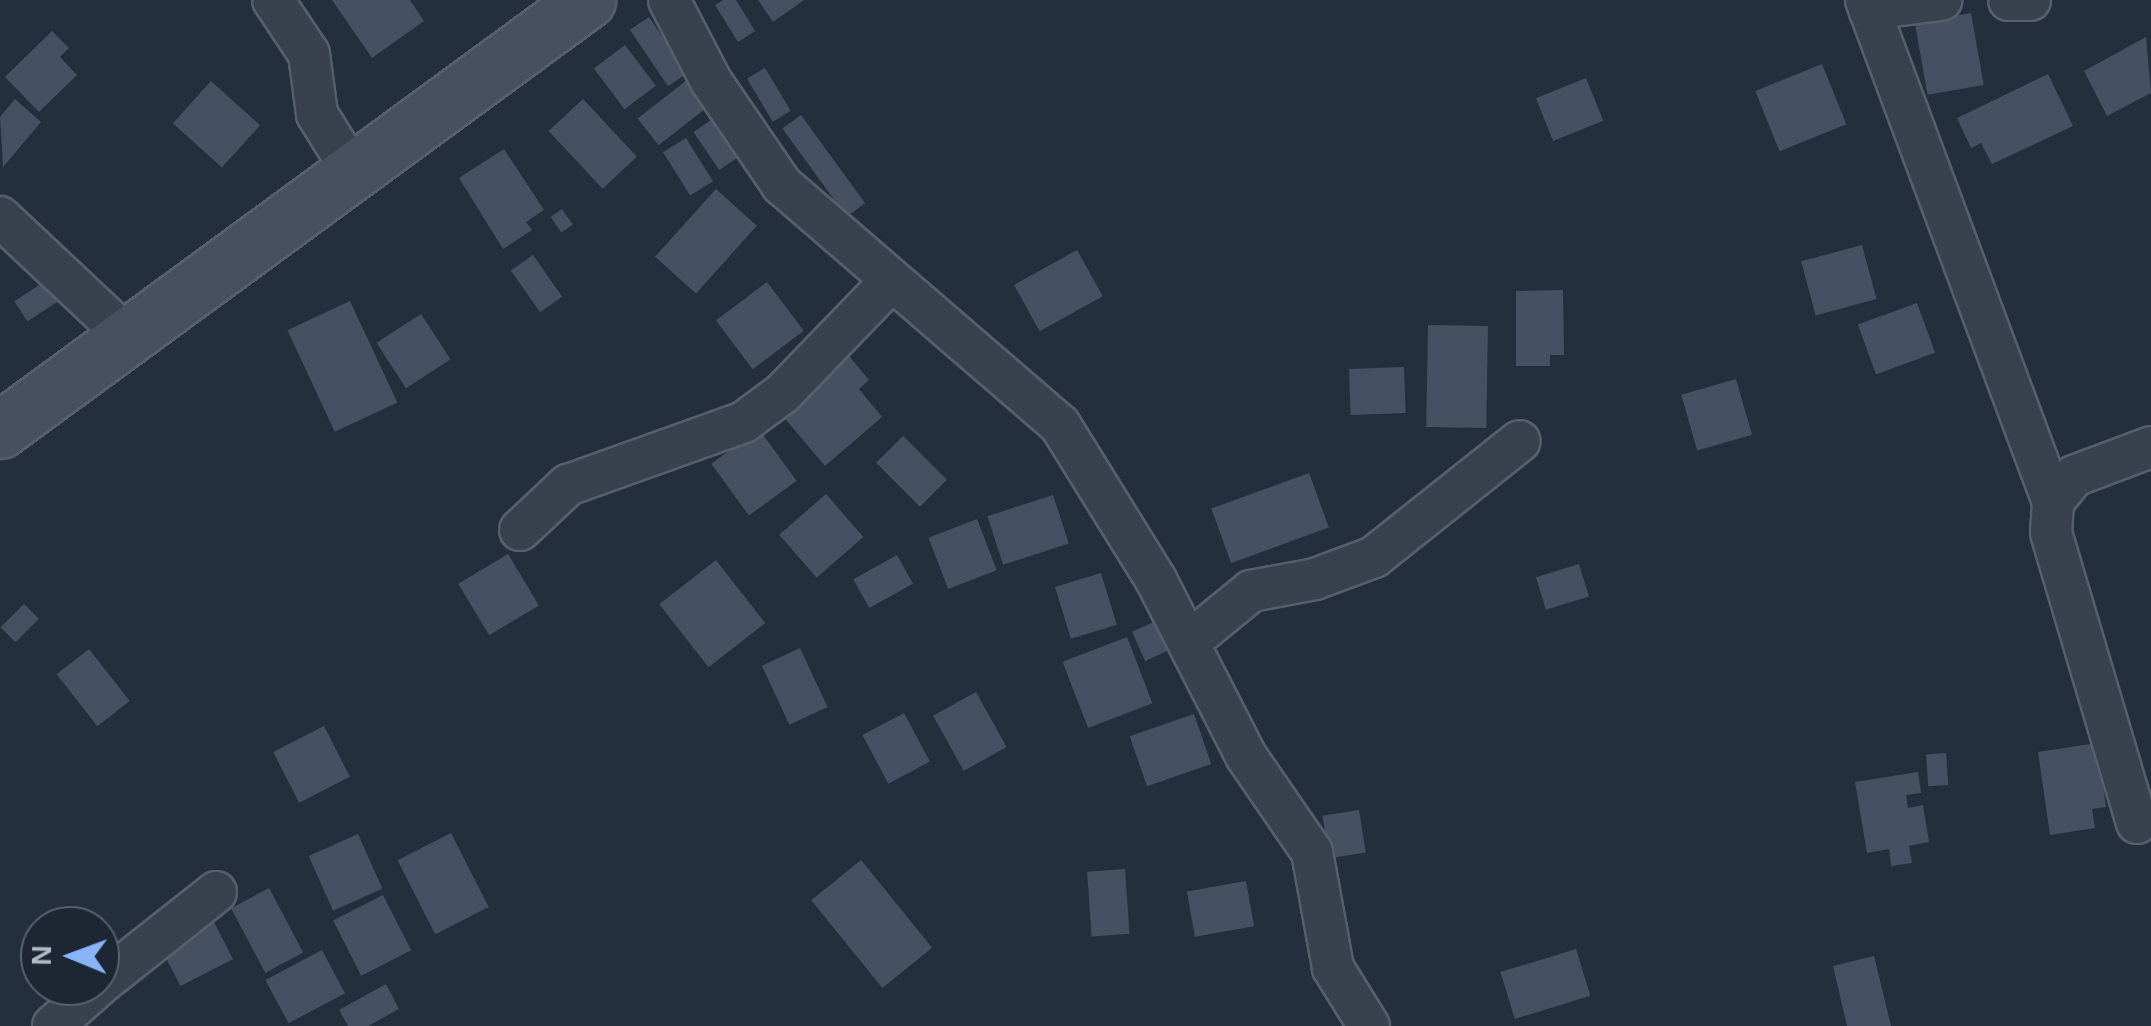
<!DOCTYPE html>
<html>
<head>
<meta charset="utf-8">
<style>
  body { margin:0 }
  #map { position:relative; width:2151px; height:1026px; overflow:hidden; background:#242f3e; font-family:Helvetica,sans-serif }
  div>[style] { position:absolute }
  .building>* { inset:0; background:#455162; transform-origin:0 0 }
  .roads { filter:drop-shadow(2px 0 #565f6c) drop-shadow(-2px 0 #565f6c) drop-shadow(0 2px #565f6c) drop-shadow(0 -2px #565f6c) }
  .street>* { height:40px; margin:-20px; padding:0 20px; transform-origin:20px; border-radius:20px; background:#38414e }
  .secondary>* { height:55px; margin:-27.5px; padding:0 27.5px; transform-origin:27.5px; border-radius:27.5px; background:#465061 }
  span { translate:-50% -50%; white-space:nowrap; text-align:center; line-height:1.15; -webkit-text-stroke:10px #1d2633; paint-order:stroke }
  .north { position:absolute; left:20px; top:906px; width:100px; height:100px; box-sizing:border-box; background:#1d2633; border:2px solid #59626f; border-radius:50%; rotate:271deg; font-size:28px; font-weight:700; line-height:40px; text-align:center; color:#b4bcc9 }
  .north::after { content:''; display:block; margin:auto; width:35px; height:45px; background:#8ab4f8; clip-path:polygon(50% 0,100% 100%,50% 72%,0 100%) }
</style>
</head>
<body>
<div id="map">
  <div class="building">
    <div style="clip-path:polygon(332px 0,410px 0,424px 21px,372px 58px)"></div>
    <div style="clip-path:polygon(723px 0,736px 0,755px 31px,738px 42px,715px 5px)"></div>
    <div style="clip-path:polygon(758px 0,804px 0,773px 22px)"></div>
    <div style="left:1971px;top:13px;width:73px;height:57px;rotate:80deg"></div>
    <div style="left:649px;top:17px;width:68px;height:23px;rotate:56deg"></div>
    <div style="clip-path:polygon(52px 31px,69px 48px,60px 57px,77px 75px,39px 112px,5px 77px)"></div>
    <div style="clip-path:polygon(2146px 37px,2151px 93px,2107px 116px,2084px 71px)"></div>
    <div style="left:625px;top:45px;width:51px;height:39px;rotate:53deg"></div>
    <div style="left:1822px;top:64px;width:65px;height:72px;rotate:68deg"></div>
    <div style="left:765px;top:68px;width:50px;height:21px;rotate:59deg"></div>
    <div style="clip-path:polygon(2048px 74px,2073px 126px,1992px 164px,1981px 143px,1971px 148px,1957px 118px)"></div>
    <div style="left:692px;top:76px;width:34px;height:69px;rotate:52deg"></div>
    <div style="left:1586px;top:78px;width:46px;height:54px;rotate:68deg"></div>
    <div style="left:211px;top:81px;width:66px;height:57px;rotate:42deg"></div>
    <div style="clip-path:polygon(15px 99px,41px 122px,3px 167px,0 117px)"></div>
    <div style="left:583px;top:99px;width:79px;height:47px;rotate:47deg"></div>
    <div style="left:720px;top:114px;width:46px;height:32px;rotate:56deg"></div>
    <div style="left:801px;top:115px;width:109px;height:23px;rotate:54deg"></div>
    <div style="left:686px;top:138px;width:51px;height:27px;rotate:58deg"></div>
    <div style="clip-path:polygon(504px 149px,544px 210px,526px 222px,532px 230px,503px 249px,459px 178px)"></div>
    <div style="left:716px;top:189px;width:55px;height:91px;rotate:42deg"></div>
    <div style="left:562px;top:209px;width:19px;height:14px;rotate:55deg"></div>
    <div style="left:1862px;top:245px;width:56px;height:63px;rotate:75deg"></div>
    <div style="left:1077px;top:250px;width:53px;height:72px;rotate:61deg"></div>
    <div style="left:533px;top:255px;width:51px;height:27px;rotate:55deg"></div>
    <div style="left:47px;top:280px;width:24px;height:39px;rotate:57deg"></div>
    <div style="left:767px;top:282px;width:61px;height:64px;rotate:53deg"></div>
    <div style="clip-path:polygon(1563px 290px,1564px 355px,1550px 355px,1550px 366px,1516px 366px,1516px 291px)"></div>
    <div style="left:350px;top:301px;width:112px;height:69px;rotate:65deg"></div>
    <div style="left:1917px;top:303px;width:53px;height:63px;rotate:70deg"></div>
    <div style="left:421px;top:314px;width:54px;height:53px;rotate:57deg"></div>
    <div style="left:1428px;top:325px;width:60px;height:102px;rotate:1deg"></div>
    <div style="clip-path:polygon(849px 356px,869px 380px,859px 389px,882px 417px,825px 466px,782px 415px)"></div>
    <div style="left:1404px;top:367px;width:46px;height:55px;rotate:88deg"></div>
    <div style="left:1736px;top:379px;width:58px;height:57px;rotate:74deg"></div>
    <div style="left:759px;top:429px;width:64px;height:59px;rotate:54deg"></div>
    <div style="left:903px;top:436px;width:62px;height:38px;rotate:45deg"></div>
    <div style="left:1309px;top:473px;width:58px;height:104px;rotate:70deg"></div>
    <div style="left:826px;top:494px;width:57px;height:62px;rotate:49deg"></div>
    <div style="left:1053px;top:495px;width:51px;height:69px;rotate:72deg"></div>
    <div style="left:977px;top:519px;width:55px;height:52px;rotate:69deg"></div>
    <div style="left:508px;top:554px;width:60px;height:58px;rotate:59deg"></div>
    <div style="left:897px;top:555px;width:33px;height:50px;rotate:61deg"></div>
    <div style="left:716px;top:560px;width:80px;height:72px;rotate:52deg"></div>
    <div style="left:1579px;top:564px;width:34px;height:45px;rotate:73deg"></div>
    <div style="left:1101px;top:573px;width:54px;height:48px;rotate:73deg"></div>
    <div style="left:24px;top:604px;width:21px;height:33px;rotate:45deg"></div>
    <div style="left:1154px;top:622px;width:32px;height:24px;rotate:66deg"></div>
    <div style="left:1127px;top:637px;width:71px;height:69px;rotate:69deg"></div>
    <div style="left:800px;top:648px;width:65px;height:42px;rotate:65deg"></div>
    <div style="left:89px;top:649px;width:66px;height:41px;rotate:52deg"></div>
    <div style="left:976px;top:692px;width:63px;height:49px;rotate:61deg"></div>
    <div style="left:904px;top:713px;width:55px;height:47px;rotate:62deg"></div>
    <div style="left:1194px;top:714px;width:53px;height:68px;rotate:71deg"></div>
    <div style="left:324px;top:726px;width:57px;height:57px;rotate:63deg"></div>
    <div style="clip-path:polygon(2097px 743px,2106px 807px,2092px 809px,2095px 828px,2050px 835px,2038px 752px)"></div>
    <div style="left:1946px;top:753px;width:32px;height:20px;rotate:86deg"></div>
    <div style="clip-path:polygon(1918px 772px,1921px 793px,1906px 795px,1908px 808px,1923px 805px,1929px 842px,1909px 846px,1912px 863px,1891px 866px,1889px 849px,1867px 853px,1855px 782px)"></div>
    <div style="left:1359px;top:810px;width:43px;height:37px;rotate:81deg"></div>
    <div style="left:451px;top:833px;width:83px;height:60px;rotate:63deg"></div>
    <div style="left:358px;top:834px;width:60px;height:54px;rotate:66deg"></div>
    <div style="left:861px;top:860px;width:113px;height:64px;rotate:51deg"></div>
    <div style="left:1125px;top:869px;width:65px;height:38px;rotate:86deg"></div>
    <div style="left:1246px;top:881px;width:46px;height:60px;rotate:80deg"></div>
    <div style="left:269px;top:888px;width:73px;height:43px;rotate:62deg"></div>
    <div style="left:383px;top:895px;width:62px;height:56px;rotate:63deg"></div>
    <div style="left:213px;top:920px;width:44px;height:59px;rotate:63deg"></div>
    <div style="left:1576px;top:949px;width:49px;height:79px;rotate:73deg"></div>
    <div style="left:322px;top:950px;width:49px;height:64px;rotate:62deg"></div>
    <div style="clip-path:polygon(1874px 956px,1891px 1026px,1847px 1026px,1833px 966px)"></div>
    <div style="clip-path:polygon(386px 984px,399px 1009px,368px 1026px,348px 1026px,339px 1010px)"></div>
  </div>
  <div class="roads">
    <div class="street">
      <div style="left:273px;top:0;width:65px;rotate:56.3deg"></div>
      <div style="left:309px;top:54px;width:61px;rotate:82.4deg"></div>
      <div style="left:317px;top:114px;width:67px;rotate:58.4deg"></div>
      <div style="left:669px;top:0;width:91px;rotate:62.6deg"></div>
      <div style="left:711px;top:81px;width:126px;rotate:55.7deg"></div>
      <div style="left:782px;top:185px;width:367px;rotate:40.8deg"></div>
      <div style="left:1060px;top:425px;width:182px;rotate:58.2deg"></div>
      <div style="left:1156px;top:580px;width:198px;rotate:62.9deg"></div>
      <div style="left:1246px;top:756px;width:116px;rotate:55.5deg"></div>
      <div style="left:1312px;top:852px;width:118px;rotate:79.7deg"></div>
      <div style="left:1333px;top:968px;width:68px;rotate:58.2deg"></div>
      <div style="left:1866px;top:0;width:536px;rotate:69.57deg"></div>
      <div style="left:2009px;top:0;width:21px"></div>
      <div style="left:1869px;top:9px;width:73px;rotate:-7.1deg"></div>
      <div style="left:0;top:217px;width:178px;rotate:43.2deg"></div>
      <div style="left:520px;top:530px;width:66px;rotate:-43.2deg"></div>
      <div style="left:568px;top:485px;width:187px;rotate:-19.7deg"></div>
      <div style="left:744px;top:422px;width:49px;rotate:-36.6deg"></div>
      <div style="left:783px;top:393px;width:156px;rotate:-46deg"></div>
      <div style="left:1190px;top:641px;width:79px;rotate:-39.3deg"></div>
      <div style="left:1251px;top:591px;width:65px;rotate:-10.6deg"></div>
      <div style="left:1315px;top:579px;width:63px;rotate:-20.4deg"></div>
      <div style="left:1374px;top:557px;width:186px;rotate:-38.5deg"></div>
      <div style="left:2137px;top:823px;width:303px;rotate:-106.5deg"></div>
      <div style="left:2051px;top:532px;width:30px;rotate:-86deg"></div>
      <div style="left:2053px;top:502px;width:33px;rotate:-51deg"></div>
      <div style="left:2074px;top:476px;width:82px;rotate:-20.6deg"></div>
      <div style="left:100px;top:984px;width:148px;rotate:-38.4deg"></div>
      <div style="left:53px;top:1026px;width:60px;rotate:-41.6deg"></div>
    </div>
    <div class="secondary">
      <div style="left:0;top:430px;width:728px;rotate:-36.22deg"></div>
    </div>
  </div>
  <div class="north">N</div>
</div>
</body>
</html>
